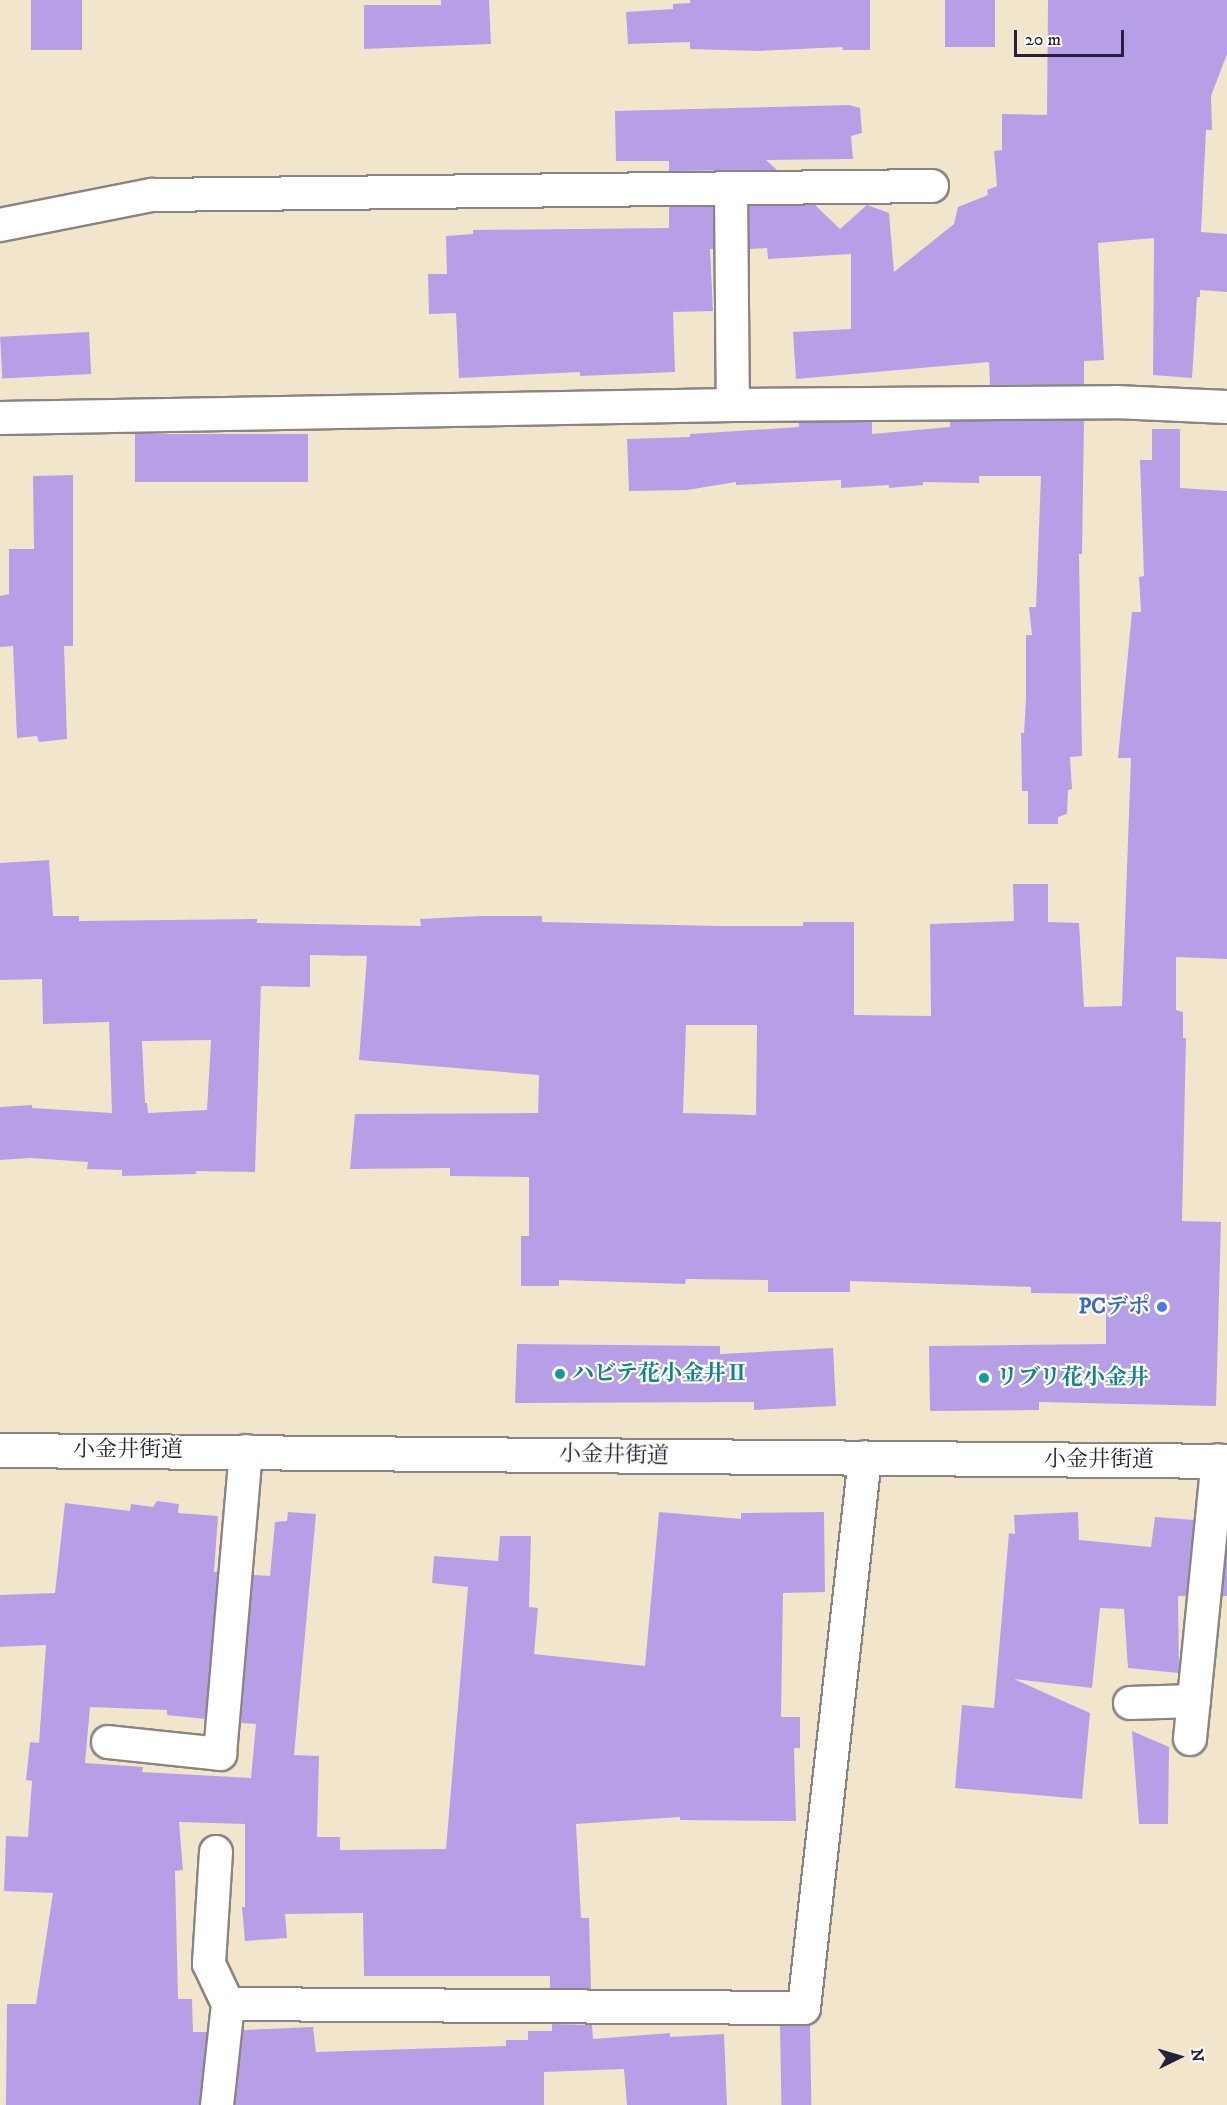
<!DOCTYPE html>
<html>
<head>
<meta charset="utf-8">
<style>
  body { margin:0 }
  #map { position:relative; width:1227px; height:2105px; overflow:hidden; background:#f1e6cc; font-family:"IM FELL DW Pica","Noto Serif JP",serif }
  div>[style] { position:absolute }
  .building>* { inset:0; background:#b79fe8; transform-origin:0 0 }
  .roads { filter:drop-shadow(2px 0 #8a8484) drop-shadow(-2px 0 #8a8484) drop-shadow(0 2px #8a8484) drop-shadow(0 -2px #8a8484) }
  .minor>* { height:32px; margin:-16px; padding:0 16px; transform-origin:16px; border-radius:16px; background:#fff }
  .primary>* { height:33px; margin:-16.5px; padding:0 16.5px; transform-origin:16.5px; border-radius:16.5px; background:#fff }
  .dots>* { width:16px; height:16px; translate:-50% -50%; box-sizing:border-box; border:3px solid #fdfcf7; border-radius:50% }
  span { translate:-50% -50%; white-space:nowrap; text-align:center; line-height:1.15; -webkit-text-stroke:4.5px #fdfcf7; paint-order:stroke }
  .shop-label { font-size:22px; color:#366cbe; font-weight:700 }
  .right { translate:-100% -50%; text-align:right }
  .culture-label { font-size:22px; color:#0d838f; font-weight:700 }
  .left { translate:0 -50%; text-align:left }
  .street-label { font-size:22px; color:#22223b }
  .north { position:absolute; left:1149px; top:2027px; width:60px; height:60px; -webkit-text-stroke:4px #fdfcf7; paint-order:stroke; rotate:85deg; font-size:16px; font-weight:700; line-height:24px; text-align:center; color:#22223b }
  .north::after { content:''; display:block; margin:auto; width:21px; height:27px; background:#22223b; clip-path:polygon(50% 0,100% 100%,50% 72%,0 100%) }
  .scale { position:absolute; left:1014px; top:30px; width:110px; height:27px; box-sizing:border-box; border:3px solid #22223b; border-top:0; padding-left:8px; font-size:18px; line-height:21px; white-space:nowrap; color:#22223b; -webkit-text-stroke:4px #fdfcf7; paint-order:stroke }
</style>
</head>
<body>
<div id="map">
  <div class="building">
    <div style="left:31px;top:0;width:51px;height:50px"></div>
    <div style="clip-path:polygon(441px 0,489px 0,491px 44px,364px 49px,364px 5px,441px 5px)"></div>
    <div style="clip-path:polygon(690px 0,870px 0,870px 50px,843px 50px,842px 47px,759px 51px,690px 49px,690px 42px,628px 44px,626px 12px,673px 9px,673px 4px,690px 3px)"></div>
    <div style="left:945px;top:0;width:50px;height:47px"></div>
    <div style="clip-path:polygon(1048px 0,1227px 0,1227px 54px,1211px 96px,1212px 130px,1206px 130px,1201px 232px,1227px 234px,1227px 292px,1200px 290px,1200px 297px,1197px 297px,1192px 378px,1153px 375px,1154px 238px,1098px 243px,1104px 360px,1084px 361px,1084px 384px,990px 385px,989px 362px,796px 379px,793px 332px,851px 329px,851px 254px,768px 259px,767px 248px,750px 249px,749px 206px,815px 205px,840px 229px,867px 205px,889px 213px,894px 272px,954px 224px,958px 207px,988px 195px,987px 190px,997px 186px,994px 151px,1002px 150px,1002px 114px,1047px 115px)"></div>
    <div style="clip-path:polygon(849px 105px,860px 108px,862px 133px,851px 136px,853px 159px,766px 160px,777px 170px,669px 171px,669px 161px,616px 161px,615px 111px)"></div>
    <div style="clip-path:polygon(669px 207px,713px 207px,714px 249px,710px 249px,713px 311px,673px 312px,675px 372px,580px 376px,580px 372px,459px 378px,456px 313px,429px 314px,428px 274px,447px 274px,446px 236px,473px 234px,473px 230px,669px 228px)"></div>
    <div style="left:89px;top:332px;width:42px;height:89px;rotate:87deg"></div>
    <div style="clip-path:polygon(1084px 420px,1082px 554px,1079px 554px,1082px 756px,1070px 757px,1072px 789px,1068px 790px,1067px 814px,1058px 817px,1058px 824px,1028px 824px,1028px 791px,1022px 791px,1021px 733px,1024px 733px,1026px 699px,1026px 635px,1032px 635px,1029px 607px,1036px 607px,1041px 476px,979px 476px,979px 483px,923px 482px,923px 485px,889px 488px,889px 485px,841px 488px,841px 480px,736px 485px,736px 482px,687px 490px,629px 491px,627px 439px,690px 437px,690px 434px,799px 427px,799px 422px,872px 422px,872px 434px,950px 427px,950px 421px)"></div>
    <div style="clip-path:polygon(evenodd,1152px 429px,1180px 429px,1180px 488px,1227px 491px,1227px 959px,1176px 957px,1176px 1010px,1183px 1012px,1183px 1038px,1186px 1038px,1182px 1221px,1221px 1222px,1216px 1406px,1039px 1402px,1039px 1410px,930px 1411px,929px 1346px,1106px 1344px,1106px 1294px,1031px 1293px,1031px 1287px,850px 1281px,850px 1292px,768px 1292px,768px 1280px,686px 1279px,685px 1284px,559px 1280px,559px 1286px,521px 1286px,521px 1236px,529px 1236px,529px 1177px,450px 1176px,450px 1168px,350px 1169px,355px 1114px,538px 1113px,539px 1075px,359px 1060px,367px 956px,310px 955px,310px 987px,261px 986px,255px 1172px,196px 1171px,196px 1174px,122px 1176px,122px 1170px,87px 1169px,88px 1162px,31px 1158px,0 1160px,0 1107px,32px 1105px,32px 1108px,112px 1113px,109px 1022px,43px 1024px,42px 979px,0 980px,0 863px,49px 860px,53px 916px,79px 916px,79px 921px,257px 919px,257px 923px,421px 926px,420px 919px,480px 916px,542px 916px,542px 922px,717px 926px,803px 926px,803px 922px,854px 922px,854px 1015px,931px 1016px,930px 924px,1014px 921px,1013px 884px,1048px 884px,1048px 922px,1079px 923px,1084px 1007px,1122px 1006px,1131px 758px,1118px 758px,1132px 612px,1141px 612px,1139px 577px,1144px 576px,1140px 460px,1152px 460px,1152px 429px,686px 1025px,757px 1025px,756px 1115px,683px 1113px,686px 1025px,1152px 429px,211px 1040px,207px 1110px,148px 1113px,147px 1103px,145px 1103px,142px 1041px,211px 1040px)"></div>
    <div style="left:308px;top:434px;width:48px;height:173px;rotate:90deg"></div>
    <div style="clip-path:polygon(73px 475px,73px 646px,64px 646px,67px 739px,39px 742px,37px 736px,17px 738px,13px 646px,0 647px,0 596px,9px 594px,9px 549px,34px 549px,33px 476px)"></div>
    <div style="clip-path:polygon(517px 1344px,720px 1346px,720px 1354px,833px 1348px,836px 1406px,754px 1410px,754px 1402px,515px 1403px)"></div>
    <div style="clip-path:polygon(157px 1501px,179px 1504px,178px 1513px,218px 1516px,214px 1572px,218px 1572px,205px 1719px,167px 1715px,167px 1710px,90px 1707px,85px 1763px,143px 1767px,142px 1772px,251px 1778px,256px 1724px,241px 1723px,253px 1575px,270px 1576px,275px 1522px,287px 1521px,288px 1512px,316px 1514px,294px 1755px,319px 1756px,317px 1837px,340px 1837px,340px 1850px,446px 1849px,468px 1587px,432px 1583px,434px 1556px,498px 1561px,500px 1536px,531px 1536px,529px 1607px,538px 1608px,534px 1654px,645px 1666px,659px 1512px,741px 1519px,741px 1513px,824px 1512px,825px 1592px,783px 1593px,781px 1717px,800px 1717px,800px 1748px,794px 1748px,796px 1821px,680px 1820px,680px 1817px,576px 1824px,581px 1918px,589px 1918px,591px 1989px,550px 1988px,550px 1976px,364px 1976px,363px 1913px,285px 1914px,287px 1938px,245px 1941px,242px 1907px,245px 1907px,245px 1824px,179px 1822px,183px 1870px,175px 1871px,178px 1999px,192px 1999px,193px 2032px,207px 2032px,199px 2105px,6px 2105px,7px 2004px,36px 2004px,53px 1893px,4px 1891px,6px 1836px,28px 1837px,32px 1781px,26px 1780px,30px 1742px,39px 1743px,46px 1645px,0 1647px,0 1595px,55px 1593px,65px 1503px,130px 1511px,131px 1504px,153px 1507px)"></div>
    <div style="clip-path:polygon(1078px 1512px,1079px 1540px,1151px 1547px,1155px 1517px,1194px 1520px,1186px 1596px,1178px 1596px,1179px 1673px,1128px 1668px,1124px 1609px,1100px 1608px,1092px 1688px,1014px 1679px,1090px 1713px,1082px 1799px,955px 1788px,962px 1705px,994px 1708px,1009px 1533px,1015px 1534px,1014px 1515px)"></div>
    <div style="clip-path:polygon(1227px 1551px,1227px 1596px,1222px 1596px)"></div>
    <div style="clip-path:polygon(1132px 1731px,1169px 1747px,1168px 1824px,1139px 1824px)"></div>
    <div style="clip-path:polygon(552px 2024px,592px 2025px,593px 2039px,670px 2033px,670px 2037px,724px 2034px,727px 2105px,627px 2105px,624px 2069px,544px 2072px,544px 2105px,235px 2105px,243px 2030px,313px 2027px,316px 2052px,506px 2046px,506px 2040px,528px 2040px,528px 2031px,552px 2031px)"></div>
    <div style="left:810px;top:2025px;width:80px;height:30px;rotate:89deg"></div>
  </div>
  <div class="roads">
    <div class="minor">
      <div style="left:731px;top:189px;width:216px;rotate:89.5deg"></div>
      <div style="left:0;top:225px;width:155px;rotate:-11.2deg"></div>
      <div style="left:152px;top:195px;width:780px;rotate:-0.66deg"></div>
      <div style="left:0;top:418px;width:733px;rotate:-1.02deg"></div>
      <div style="left:733px;top:405px;width:382px;rotate:-0.4deg"></div>
      <div style="left:1115px;top:402px;width:112px;rotate:2.6deg"></div>
      <div style="left:1130px;top:1703px;width:64px;rotate:-1.8deg"></div>
      <div style="left:1190px;top:1739px;width:280px;rotate:-84.3deg"></div>
      <div style="left:108px;top:1742px;width:113px;rotate:6.1deg"></div>
      <div style="left:220px;top:1754px;width:304px;rotate:-85.1deg"></div>
      <div style="left:216px;top:1852px;width:112px;rotate:93.6deg"></div>
      <div style="left:209px;top:1964px;width:44px;rotate:64.6deg"></div>
      <div style="left:228px;top:2004px;width:102px;rotate:96.2deg"></div>
      <div style="left:228px;top:2004px;width:576px;rotate:0.4deg"></div>
      <div style="left:804px;top:2008px;width:554px;rotate:-83.68deg"></div>
    </div>
    <div class="primary">
      <div style="left:0;top:1450px;width:1227px;rotate:0.51deg"></div>
    </div>
  </div>
  <div class="dots">
    <div style="left:1162px;top:1307px;background:#3f7fe0"></div>
    <div style="left:560px;top:1374px;background:#0f9aa8"></div>
    <div style="left:984px;top:1378px;background:#0f9aa8"></div>
  </div>
  <div class="shop-label">
    <span class="right" style="left:1150px;top:1307px">PCデポ</span>
  </div>
  <div class="culture-label">
    <span class="left" style="left:572px;top:1374px">ハビテ花小金井Ⅱ</span>
    <span class="left" style="left:996px;top:1378px">リブリ花小金井</span>
  </div>
  <div class="street-label">
    <span style="left:128px;top:1450px">小金井街道</span>
    <span style="left:614px;top:1455px;rotate:1deg">小金井街道</span>
    <span style="left:1099px;top:1460px">小金井街道</span>
  </div>
  <div class="north">N</div>
  <div class="scale">20 m</div>
</div>
</body>
</html>
